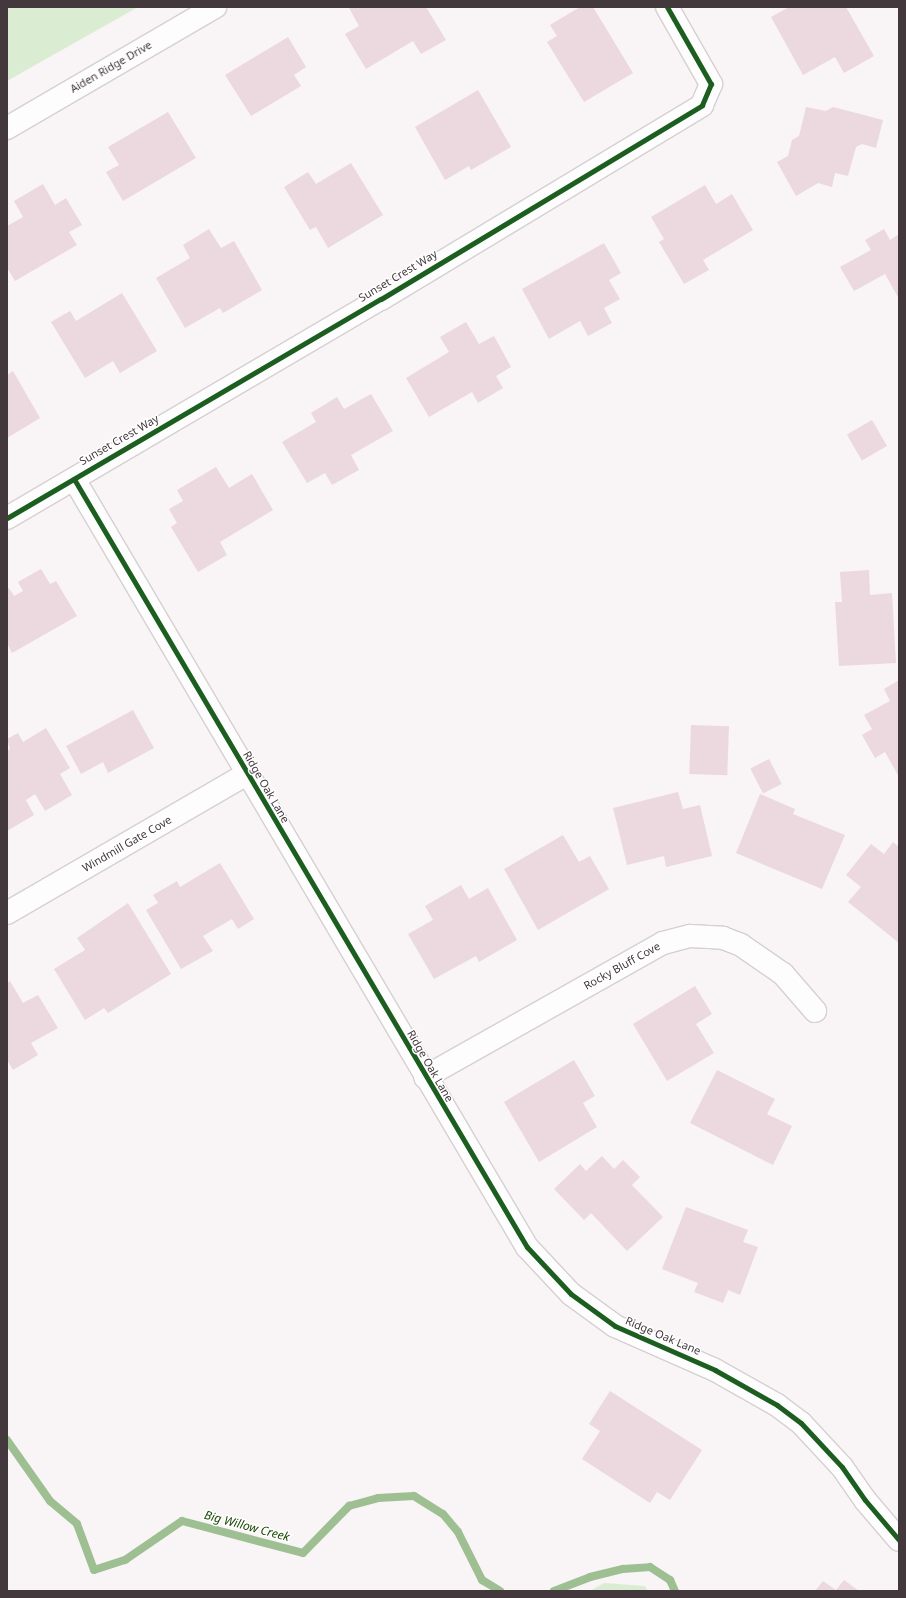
<!DOCTYPE html>
<html>
<head>
<meta charset="utf-8">
<style>
  body { margin:0 }
  #map { position:relative; width:906px; height:1598px; overflow:hidden; background:#f9f4f5; font-family:"Noto Sans",sans-serif }
  div>[style] { position:absolute }
  .green>* { inset:0; background:#daedd2 }
  .stream>* { height:8px; margin:-4px; padding:0 4px; transform-origin:4px; border-radius:4px; background:#9dbf92 }
  .building>* { inset:0; background:#ecd9e0; transform-origin:0 0 }
  .roads { filter:drop-shadow(1px 0 #d7cfd1) drop-shadow(-1px 0 #d7cfd1) drop-shadow(0 1px #d7cfd1) drop-shadow(0 -1px #d7cfd1) }
  .minor>* { height:22px; margin:-11px; padding:0 11px; transform-origin:11px; border-radius:11px; background:#fefdfe }
  .cycleway>* { height:5px; margin:-2.5px; padding:0 2.5px; transform-origin:2.5px; border-radius:2.5px; background:#1b5e20 }
  span { translate:-50% -50%; white-space:nowrap; text-align:center; line-height:1.15; -webkit-text-stroke:3px #fff; paint-order:stroke }
  .street-label { font-size:11px; color:#43383c }
  .water-label { font-size:12px; color:#184802; font-style:italic }
  .frame { position:absolute; inset:0; border:8px solid #43383c; pointer-events:none }
</style>
</head>
<body>
<div id="map">
  <div class="green">
    <div style="clip-path:polygon(7px 7px,138px 7px,7px 81px)"></div>
    <div style="clip-path:polygon(604px 1583px,645px 1586px,648px 1591px,590px 1591px)"></div>
  </div>
  <div class="stream">
    <div style="left:7px;top:1440px;width:75px;rotate:54.8deg"></div>
    <div style="left:50px;top:1501px;width:35px;rotate:40deg"></div>
    <div style="left:77px;top:1524px;width:49px;rotate:69.7deg"></div>
    <div style="left:94px;top:1570px;width:33px;rotate:-18deg"></div>
    <div style="left:125px;top:1560px;width:69px;rotate:-34.4deg"></div>
    <div style="left:182px;top:1521px;width:125px;rotate:14.8deg"></div>
    <div style="left:303px;top:1553px;width:66px;rotate:-45.6deg"></div>
    <div style="left:349px;top:1506px;width:30px;rotate:-15deg"></div>
    <div style="left:378px;top:1498px;width:36px;rotate:-3deg"></div>
    <div style="left:414px;top:1496px;width:34px;rotate:32deg"></div>
    <div style="left:443px;top:1514px;width:23px;rotate:50deg"></div>
    <div style="left:458px;top:1532px;width:54px;rotate:63.4deg"></div>
    <div style="left:482px;top:1580px;width:21px;rotate:31deg"></div>
    <div style="left:554px;top:1591px;width:39px;rotate:-21deg"></div>
    <div style="left:590px;top:1577px;width:34px;rotate:-14deg"></div>
    <div style="left:623px;top:1569px;width:27px;rotate:-4deg"></div>
    <div style="left:650px;top:1567px;width:24px;rotate:33deg"></div>
    <div style="left:670px;top:1580px;width:12px;rotate:66deg"></div>
  </div>
  <div class="building">
    <div style="clip-path:polygon(426px 7px,446px 40px,421px 54px,413px 41px,366px 69px,345px 34px,359px 26px,349px 8px)"></div>
    <div style="clip-path:polygon(580px 7px,593px 7px,633px 73px,584px 102px,547px 42px,557px 36px,550px 25px)"></div>
    <div style="clip-path:polygon(789px 7px,846px 7px,874px 56px,844px 73px,835px 57px,803px 75px,771px 17px)"></div>
    <div style="clip-path:polygon(288px 37px,306px 67px,294px 75px,301px 86px,251px 116px,225px 75px)"></div>
    <div style="clip-path:polygon(478px 90px,511px 147px,471px 170px,469px 166px,445px 180px,415px 127px)"></div>
    <div style="clip-path:polygon(806px 107px,826px 111px,833px 107px,883px 120px,876px 148px,862px 144px,856px 147px,848px 176px,835px 173px,832px 187px,818px 183px,796px 196px,777px 162px,788px 156px,792px 140px,799px 136px)"></div>
    <div style="clip-path:polygon(168px 112px,196px 158px,123px 201px,106px 172px,119px 165px,108px 147px)"></div>
    <div style="clip-path:polygon(351px 163px,383px 215px,328px 248px,316px 227px,310px 230px,284px 187px,308px 172px,316px 184px)"></div>
    <div style="clip-path:polygon(43px 184px,55px 205px,66px 198px,82px 225px,69px 232px,77px 245px,15px 281px,7px 268px,7px 226px,23px 217px,14px 201px)"></div>
    <div style="clip-path:polygon(705px 185px,716px 204px,732px 194px,753px 230px,703px 260px,709px 270px,684px 284px,659px 242px,664px 239px,651px 217px)"></div>
    <div style="clip-path:polygon(209px 229px,221px 248px,234px 241px,262px 290px,223px 313px,220px 308px,185px 328px,156px 278px,190px 258px,183px 245px)"></div>
    <div style="clip-path:polygon(884px 229px,890px 240px,899px 234px,899px 299px,885px 274px,854px 291px,840px 267px,871px 250px,865px 240px)"></div>
    <div style="clip-path:polygon(604px 243px,621px 273px,609px 280px,620px 299px,604px 308px,612px 323px,588px 336px,580px 321px,549px 339px,522px 289px)"></div>
    <div style="clip-path:polygon(122px 293px,157px 351px,120px 373px,113px 361px,85px 378px,51px 322px,70px 311px,76px 321px)"></div>
    <div style="clip-path:polygon(466px 322px,479px 344px,494px 336px,511px 367px,496px 376px,503px 388px,478px 403px,472px 392px,429px 417px,406px 378px,449px 352px,440px 337px)"></div>
    <div style="clip-path:polygon(13px 371px,40px 418px,7px 438px,7px 375px)"></div>
    <div style="clip-path:polygon(371px 394px,393px 431px,351px 455px,359px 470px,332px 485px,325px 473px,307px 483px,282px 442px,316px 422px,311px 413px,337px 397px,344px 409px)"></div>
    <div style="left:872px;top:420px;width:30px;height:29px;rotate:60deg"></div>
    <div style="clip-path:polygon(216px 467px,229px 488px,252px 474px,273px 510px,220px 542px,227px 555px,198px 572px,171px 527px,177px 523px,169px 509px,183px 501px,177px 490px)"></div>
    <div style="clip-path:polygon(41px 569px,50px 584px,56px 581px,77px 616px,12px 653px,7px 643px,7px 589px,9px 588px,14px 596px,23px 591px,18px 582px)"></div>
    <div style="clip-path:polygon(869px 570px,870px 595px,892px 593px,896px 663px,839px 666px,835px 602px,842px 602px,840px 572px)"></div>
    <div style="clip-path:polygon(899px 680px,899px 777px,885px 752px,875px 758px,862px 735px,872px 729px,864px 715px,890px 701px,884px 689px)"></div>
    <div style="clip-path:polygon(133px 710px,154px 748px,108px 773px,103px 762px,81px 774px,66px 746px)"></div>
    <div style="left:691px;top:725px;width:38px;height:49px;rotate:2deg"></div>
    <div style="clip-path:polygon(46px 728px,70px 768px,60px 774px,72px 795px,45px 811px,35px 794px,26px 800px,34px 815px,7px 831px,7px 751px,10px 749px,7px 739px,18px 733px,23px 742px)"></div>
    <div style="left:769px;top:759px;width:28px;height:21px;rotate:63deg"></div>
    <div style="clip-path:polygon(678px 792px,683px 809px,700px 805px,712px 856px,666px 867px,664px 856px,627px 865px,613px 808px)"></div>
    <div style="clip-path:polygon(760px 794px,795px 809px,793px 814px,845px 835px,822px 889px,736px 853px)"></div>
    <div style="clip-path:polygon(563px 835px,579px 862px,590px 856px,609px 889px,538px 930px,504px 869px)"></div>
    <div style="clip-path:polygon(893px 842px,899px 847px,899px 943px,848px 902px,861px 887px,846px 875px,871px 844px,884px 854px)"></div>
    <div style="clip-path:polygon(220px 863px,254px 919px,238px 929px,232px 919px,203px 936px,213px 951px,181px 969px,146px 910px,158px 903px,153px 895px,177px 881px,180px 887px)"></div>
    <div style="clip-path:polygon(461px 885px,469px 899px,488px 888px,517px 940px,479px 962px,476px 956px,434px 979px,408px 934px,433px 920px,425px 906px)"></div>
    <div style="clip-path:polygon(128px 903px,171px 974px,108px 1013px,104px 1008px,85px 1020px,54px 969px,85px 950px,77px 938px)"></div>
    <div style="clip-path:polygon(10px 981px,23px 1003px,38px 995px,58px 1028px,31px 1043px,38px 1055px,13px 1070px,7px 1060px,7px 983px)"></div>
    <div style="clip-path:polygon(695px 986px,712px 1014px,696px 1024px,714px 1053px,667px 1081px,633px 1024px)"></div>
    <div style="clip-path:polygon(574px 1060px,595px 1096px,583px 1103px,597px 1127px,539px 1162px,504px 1102px)"></div>
    <div style="clip-path:polygon(717px 1070px,775px 1099px,767px 1114px,792px 1126px,773px 1165px,690px 1123px)"></div>
    <div style="clip-path:polygon(602px 1156px,614px 1169px,623px 1160px,640px 1177px,632px 1185px,663px 1217px,627px 1251px,591px 1213px,584px 1220px,554px 1189px,580px 1164px,586px 1171px)"></div>
    <div style="clip-path:polygon(686px 1207px,748px 1230px,743px 1242px,758px 1247px,740px 1295px,728px 1290px,723px 1303px,694px 1292px,698px 1283px,662px 1269px)"></div>
    <div style="clip-path:polygon(610px 1391px,702px 1450px,670px 1500px,657px 1492px,650px 1503px,582px 1459px,600px 1431px,589px 1424px)"></div>
    <div style="clip-path:polygon(844px 1580px,859px 1591px,815px 1591px,823px 1581px,836px 1590px)"></div>
  </div>
  <div class="roads">
    <div class="minor">
      <div style="left:7px;top:128px;width:241px;rotate:-30.2deg"></div>
      <div style="left:74px;top:479px;width:892px;rotate:59.47deg"></div>
      <div style="left:527px;top:1247px;width:64px;rotate:46.9deg"></div>
      <div style="left:571px;top:1294px;width:54px;rotate:36deg"></div>
      <div style="left:615px;top:1326px;width:109px;rotate:23.7deg"></div>
      <div style="left:715px;top:1370px;width:71px;rotate:29.4deg"></div>
      <div style="left:777px;top:1405px;width:30px;rotate:37deg"></div>
      <div style="left:801px;top:1423px;width:60px;rotate:47deg"></div>
      <div style="left:842px;top:1467px;width:40px;rotate:55.1deg"></div>
      <div style="left:865px;top:1500px;width:52px;rotate:49.6deg"></div>
      <div style="left:7px;top:518px;width:433px;rotate:-30.4deg"></div>
      <div style="left:381px;top:299px;width:375px;rotate:-31.1deg"></div>
      <div style="left:702px;top:105px;width:23px;rotate:-67deg"></div>
      <div style="left:711px;top:84px;width:89px;rotate:-119.7deg"></div>
      <div style="left:7px;top:913px;width:277px;rotate:-30.1deg"></div>
      <div style="left:425px;top:1077px;width:273px;rotate:-29.4deg"></div>
      <div style="left:663px;top:943px;width:28px;rotate:-15deg"></div>
      <div style="left:690px;top:936px;width:33px;rotate:3deg"></div>
      <div style="left:723px;top:938px;width:19px;rotate:21deg"></div>
      <div style="left:741px;top:945px;width:51px;rotate:34.6deg"></div>
      <div style="left:783px;top:974px;width:49px;rotate:49.1deg"></div>
    </div>
  </div>
  <div class="cycleway">
    <div style="left:74px;top:479px;width:892px;rotate:59.47deg"></div>
    <div style="left:527px;top:1247px;width:64px;rotate:46.9deg"></div>
    <div style="left:571px;top:1294px;width:54px;rotate:36deg"></div>
    <div style="left:615px;top:1326px;width:109px;rotate:23.7deg"></div>
    <div style="left:715px;top:1370px;width:71px;rotate:29.4deg"></div>
    <div style="left:777px;top:1405px;width:30px;rotate:37deg"></div>
    <div style="left:801px;top:1423px;width:60px;rotate:47deg"></div>
    <div style="left:842px;top:1467px;width:40px;rotate:55.1deg"></div>
    <div style="left:865px;top:1500px;width:52px;rotate:49.6deg"></div>
    <div style="left:7px;top:518px;width:433px;rotate:-30.4deg"></div>
    <div style="left:381px;top:299px;width:375px;rotate:-31.1deg"></div>
    <div style="left:702px;top:105px;width:23px;rotate:-67deg"></div>
    <div style="left:711px;top:84px;width:89px;rotate:-119.7deg"></div>
  </div>
  <div class="street-label">
    <span style="left:111px;top:67px;rotate:-30deg">Aiden Ridge Drive</span>
    <span style="left:398px;top:276px;rotate:-31deg">Sunset Crest Way</span>
    <span style="left:119px;top:440px;rotate:-30deg">Sunset Crest Way</span>
    <span style="left:266px;top:787px;rotate:60deg">Ridge Oak Lane</span>
    <span style="left:127px;top:844px;rotate:-30deg">Windmill Gate Cove</span>
    <span style="left:622px;top:966px;rotate:-29deg">Rocky Bluff Cove</span>
    <span style="left:430px;top:1066px;rotate:60deg">Ridge Oak Lane</span>
    <span style="left:663px;top:1336px;rotate:23deg">Ridge Oak Lane</span>
  </div>
  <div class="water-label">
    <span style="left:247px;top:1526px;rotate:15deg">Big Willow Creek</span>
  </div>
  <div class="frame"></div>
</div>
</body>
</html>
